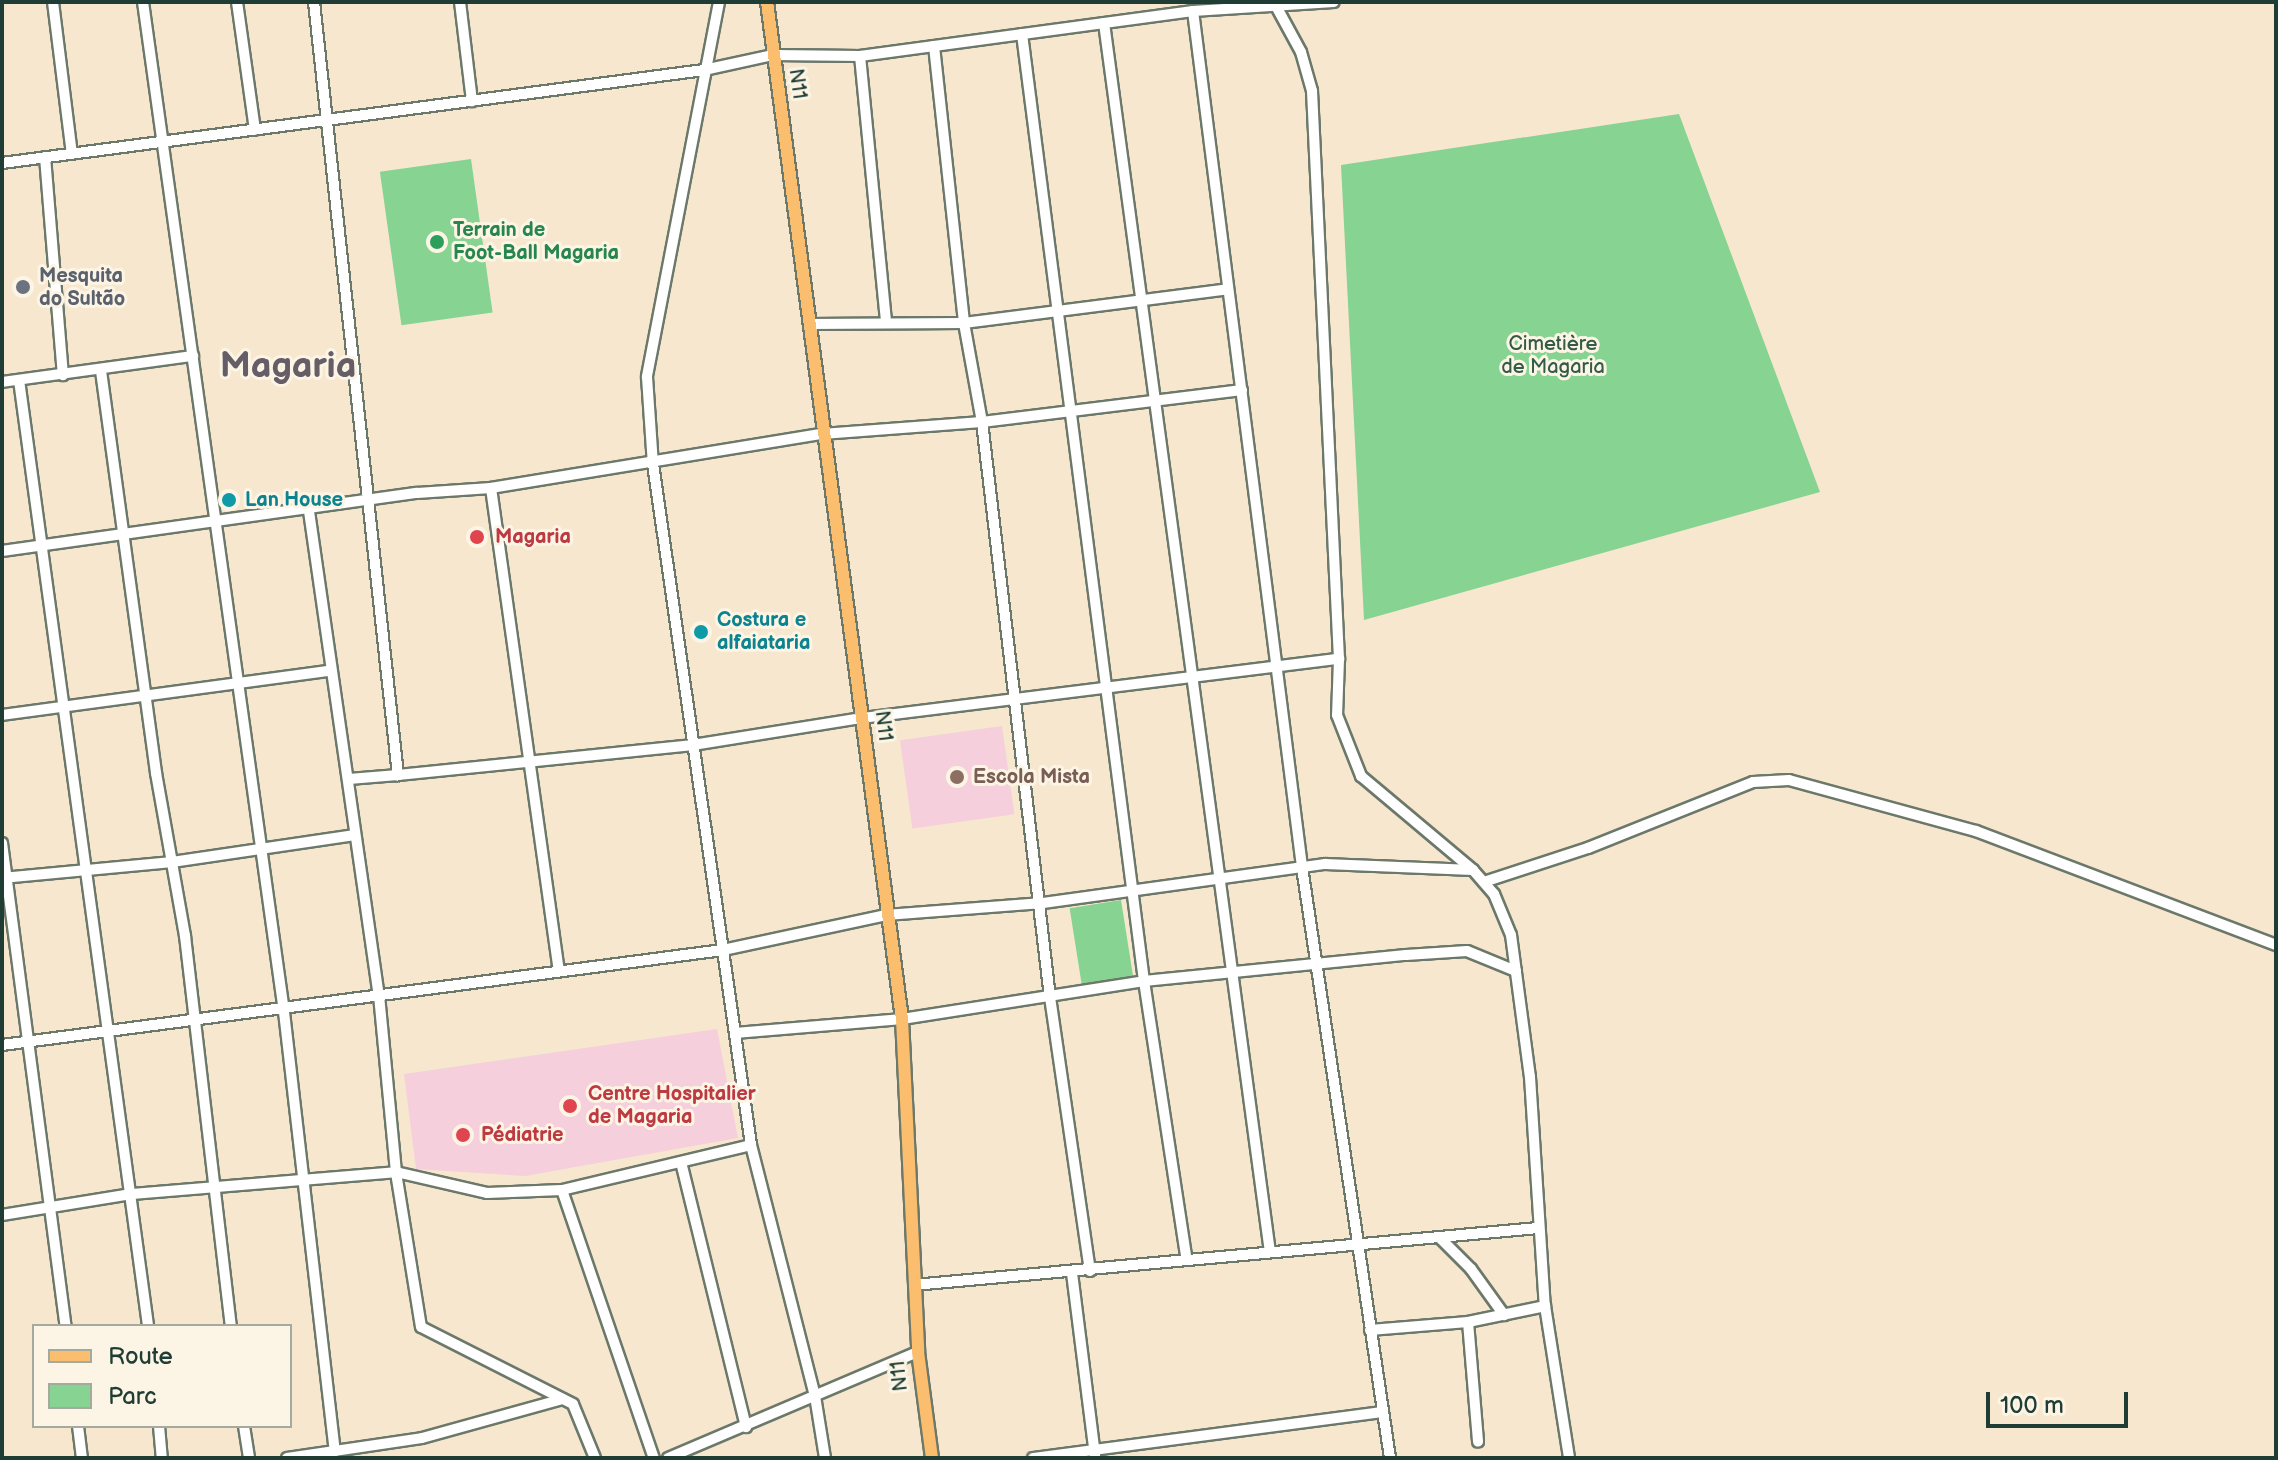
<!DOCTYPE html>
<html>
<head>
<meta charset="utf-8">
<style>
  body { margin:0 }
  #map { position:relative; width:2278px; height:1460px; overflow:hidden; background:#f7e7cf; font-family:"Balsamiq Sans",sans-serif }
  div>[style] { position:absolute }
  .built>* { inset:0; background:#f5cfdb; transform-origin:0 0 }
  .green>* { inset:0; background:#86d392; transform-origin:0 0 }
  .roads { filter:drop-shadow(2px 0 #6b786a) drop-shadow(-2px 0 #6b786a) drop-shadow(0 2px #6b786a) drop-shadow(0 -2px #6b786a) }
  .minor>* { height:10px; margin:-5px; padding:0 5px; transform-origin:5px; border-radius:5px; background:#fff }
  .major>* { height:12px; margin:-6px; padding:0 6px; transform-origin:6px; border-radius:6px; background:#fbbe6e }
  .dots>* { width:22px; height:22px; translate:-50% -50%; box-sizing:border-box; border:4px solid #fcf5e5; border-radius:50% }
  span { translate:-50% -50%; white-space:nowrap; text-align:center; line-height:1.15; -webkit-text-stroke:6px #fcf5e5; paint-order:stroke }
  .street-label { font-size:20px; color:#1f3d34 }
  .leisure-label { font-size:20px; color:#27864d; font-weight:700 }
  .left { translate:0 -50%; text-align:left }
  .worship-label { font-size:20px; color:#5b616d; font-weight:700 }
  .park-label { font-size:20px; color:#345b47 }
  .culture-label { font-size:20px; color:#0d838f; font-weight:700 }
  .health-label { font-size:20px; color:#be3a42; font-weight:700 }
  .education-label { font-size:20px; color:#785e54; font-weight:700 }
  .town-label { font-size:36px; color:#665e66; font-weight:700 }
  .frame { position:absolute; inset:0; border:4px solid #1f3d34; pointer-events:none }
  .legend { position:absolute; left:32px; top:1324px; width:260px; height:104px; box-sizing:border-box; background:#fcf5e5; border:2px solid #a4ab9e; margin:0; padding:10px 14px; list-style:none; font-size:24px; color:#1f3d34 }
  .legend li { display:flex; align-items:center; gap:16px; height:40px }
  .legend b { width:40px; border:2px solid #a4ab9e }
  .scale { position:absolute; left:1986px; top:1392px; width:142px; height:36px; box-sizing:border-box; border:4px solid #1f3d34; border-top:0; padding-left:10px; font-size:24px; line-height:28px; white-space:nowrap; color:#1f3d34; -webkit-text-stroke:6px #fcf5e5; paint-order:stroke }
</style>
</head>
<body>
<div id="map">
  <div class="built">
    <div style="left:1002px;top:726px;width:89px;height:103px;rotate:82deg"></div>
    <div style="clip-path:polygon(717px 1029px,738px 1138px,525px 1176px,416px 1169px,404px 1074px)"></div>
  </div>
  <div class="green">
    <div style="clip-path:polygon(1679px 114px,1820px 492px,1364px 620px,1341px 165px)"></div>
    <div style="left:471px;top:159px;width:155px;height:92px;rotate:82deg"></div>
    <div style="left:1121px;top:900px;width:80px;height:52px;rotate:81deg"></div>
  </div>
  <div class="roads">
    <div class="minor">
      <div style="left:53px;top:2px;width:153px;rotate:82.9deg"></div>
      <div style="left:143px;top:2px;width:1020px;rotate:82.05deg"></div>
      <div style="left:284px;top:1012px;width:442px;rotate:83.4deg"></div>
      <div style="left:237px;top:2px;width:129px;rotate:82deg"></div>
      <div style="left:314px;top:2px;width:778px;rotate:83.8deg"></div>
      <div style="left:398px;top:775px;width:297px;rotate:-5.8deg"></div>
      <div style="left:693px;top:745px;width:171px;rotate:-9.1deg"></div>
      <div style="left:862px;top:718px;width:481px;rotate:-7.1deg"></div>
      <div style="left:460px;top:2px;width:100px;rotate:83.1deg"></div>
      <div style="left:719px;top:2px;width:382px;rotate:100.9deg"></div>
      <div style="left:647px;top:377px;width:87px;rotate:86.1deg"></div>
      <div style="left:653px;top:464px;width:688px;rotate:81.81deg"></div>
      <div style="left:751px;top:1145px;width:259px;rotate:75.7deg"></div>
      <div style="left:815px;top:1396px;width:63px;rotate:80.8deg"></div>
      <div style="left:1276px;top:6px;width:52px;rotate:61.5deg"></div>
      <div style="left:1301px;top:52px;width:41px;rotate:74.2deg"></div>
      <div style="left:1312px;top:91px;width:569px;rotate:87.28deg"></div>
      <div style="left:1339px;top:659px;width:56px;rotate:92deg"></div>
      <div style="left:1337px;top:715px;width:66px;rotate:68.5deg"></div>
      <div style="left:1361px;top:776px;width:146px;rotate:40deg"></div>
      <div style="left:1473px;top:870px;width:32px;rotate:49deg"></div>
      <div style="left:1494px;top:894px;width:44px;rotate:67.5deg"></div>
      <div style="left:1511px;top:935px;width:143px;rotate:82.4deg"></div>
      <div style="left:1530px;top:1077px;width:229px;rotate:86.3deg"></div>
      <div style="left:1545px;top:1306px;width:154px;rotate:81deg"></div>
      <div style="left:1193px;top:11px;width:863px;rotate:82.74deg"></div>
      <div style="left:1302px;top:867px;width:598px;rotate:81.53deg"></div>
      <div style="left:1104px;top:23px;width:1240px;rotate:82.31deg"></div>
      <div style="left:1022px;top:34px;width:955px;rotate:82.66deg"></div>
      <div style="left:1144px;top:981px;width:279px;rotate:81.3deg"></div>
      <div style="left:934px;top:46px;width:279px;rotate:83.8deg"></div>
      <div style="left:964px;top:323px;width:101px;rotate:79.7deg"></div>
      <div style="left:982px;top:422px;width:579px;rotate:83.26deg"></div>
      <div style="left:1050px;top:997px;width:277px;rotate:81.7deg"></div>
      <div style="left:860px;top:56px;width:267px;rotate:84.4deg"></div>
      <div style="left:45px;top:157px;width:219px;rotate:85.3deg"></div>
      <div style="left:2px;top:163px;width:708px;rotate:-7.55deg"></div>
      <div style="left:704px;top:70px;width:71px;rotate:-12.3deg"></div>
      <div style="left:773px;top:55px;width:87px;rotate:0.7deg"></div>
      <div style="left:860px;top:56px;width:336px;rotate:-7.7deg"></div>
      <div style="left:1193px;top:11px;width:141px;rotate:-3.7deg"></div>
      <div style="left:809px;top:324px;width:155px;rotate:-0.4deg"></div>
      <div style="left:964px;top:323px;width:266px;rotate:-7.3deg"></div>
      <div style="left:101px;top:371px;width:406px;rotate:82.2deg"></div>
      <div style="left:156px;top:773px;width:166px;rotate:79.9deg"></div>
      <div style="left:185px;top:936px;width:393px;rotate:83.3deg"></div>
      <div style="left:19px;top:380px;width:955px;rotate:82.23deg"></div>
      <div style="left:2px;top:382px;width:193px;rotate:-7.8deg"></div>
      <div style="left:491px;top:488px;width:487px;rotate:82deg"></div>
      <div style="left:2px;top:551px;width:419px;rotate:-8deg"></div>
      <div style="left:417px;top:493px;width:74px;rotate:-3.9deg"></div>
      <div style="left:491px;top:488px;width:335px;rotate:-9.3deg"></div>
      <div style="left:822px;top:434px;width:160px;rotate:-4.3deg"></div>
      <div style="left:982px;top:422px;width:262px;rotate:-7deg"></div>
      <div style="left:2px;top:715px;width:329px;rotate:-7.7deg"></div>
      <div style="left:349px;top:779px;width:49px;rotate:-4.7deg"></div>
      <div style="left:2px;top:843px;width:487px;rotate:82.5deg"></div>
      <div style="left:2px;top:878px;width:171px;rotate:-5.4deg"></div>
      <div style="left:172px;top:862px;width:185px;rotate:-8.4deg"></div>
      <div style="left:1484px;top:882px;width:109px;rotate:-18.1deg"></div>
      <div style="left:1588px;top:848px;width:178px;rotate:-21.8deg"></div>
      <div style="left:1753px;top:782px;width:36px;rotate:-3deg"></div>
      <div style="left:1789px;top:780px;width:194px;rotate:15.3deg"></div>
      <div style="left:1976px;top:831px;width:321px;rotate:20.8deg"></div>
      <div style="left:735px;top:1033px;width:168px;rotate:-4.8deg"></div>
      <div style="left:902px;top:1019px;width:245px;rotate:-8.9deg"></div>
      <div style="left:1144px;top:981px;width:263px;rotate:-5.7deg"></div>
      <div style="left:1406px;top:955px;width:61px;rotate:-3.8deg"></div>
      <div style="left:1467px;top:951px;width:53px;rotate:22.2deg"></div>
      <div style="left:2px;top:1045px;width:727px;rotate:-7.51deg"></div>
      <div style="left:723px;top:950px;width:167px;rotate:-12.1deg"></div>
      <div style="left:886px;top:915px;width:157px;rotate:-4.4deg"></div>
      <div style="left:1043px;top:903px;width:285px;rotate:-7.9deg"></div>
      <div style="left:1325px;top:864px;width:148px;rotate:2.3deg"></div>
      <div style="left:681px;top:1162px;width:273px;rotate:76.2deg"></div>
      <div style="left:562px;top:1190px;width:283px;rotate:71.1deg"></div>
      <div style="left:2px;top:1215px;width:131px;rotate:-9.2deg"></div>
      <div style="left:131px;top:1194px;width:266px;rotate:-4.7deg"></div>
      <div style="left:396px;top:1172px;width:176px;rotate:-95.5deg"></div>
      <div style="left:379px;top:997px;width:495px;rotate:-98.2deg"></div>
      <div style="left:1439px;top:1237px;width:45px;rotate:45deg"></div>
      <div style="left:1471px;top:1269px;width:57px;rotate:54.3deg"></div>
      <div style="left:1072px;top:1273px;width:184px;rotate:82.8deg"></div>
      <div style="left:914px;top:1285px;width:627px;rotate:-5.22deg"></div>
      <div style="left:1468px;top:1322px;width:120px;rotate:85.2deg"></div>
      <div style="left:1370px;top:1330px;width:98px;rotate:-4.7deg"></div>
      <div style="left:1468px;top:1322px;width:79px;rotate:-11.7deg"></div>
      <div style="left:78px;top:1426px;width:32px;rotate:83deg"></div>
      <div style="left:159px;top:1426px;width:32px;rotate:85deg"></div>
      <div style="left:244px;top:1426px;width:32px;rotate:81deg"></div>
      <div style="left:287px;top:1458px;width:136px;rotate:-8.4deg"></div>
      <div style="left:422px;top:1438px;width:146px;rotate:-15.5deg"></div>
      <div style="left:595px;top:1458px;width:58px;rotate:-112.2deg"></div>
      <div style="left:573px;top:1404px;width:170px;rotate:-153.1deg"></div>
      <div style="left:421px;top:1327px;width:157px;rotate:-99.2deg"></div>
      <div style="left:396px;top:1172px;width:93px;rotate:13deg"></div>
      <div style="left:487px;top:1193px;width:75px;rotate:-2.3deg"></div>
      <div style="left:562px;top:1190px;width:194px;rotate:-13.4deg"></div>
      <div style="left:668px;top:1458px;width:272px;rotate:-23deg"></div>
      <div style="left:1033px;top:1458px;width:353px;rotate:-7.5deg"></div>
    </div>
    <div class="major">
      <div style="left:767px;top:2px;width:1026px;rotate:82.44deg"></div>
      <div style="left:902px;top:1019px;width:333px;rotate:87.2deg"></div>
      <div style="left:918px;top:1352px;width:107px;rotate:82.5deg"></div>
    </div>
  </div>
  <div class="dots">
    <div style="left:437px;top:242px;background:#2e9e5b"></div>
    <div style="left:23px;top:287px;background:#6b7280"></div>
    <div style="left:229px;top:500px;background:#0f9aa8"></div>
    <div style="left:477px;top:537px;background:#e0444e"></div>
    <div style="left:701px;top:632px;background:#0f9aa8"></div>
    <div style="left:957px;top:777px;background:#8d6e63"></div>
    <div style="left:570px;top:1106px;background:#e0444e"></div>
    <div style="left:463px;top:1135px;background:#e0444e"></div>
  </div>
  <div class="street-label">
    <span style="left:797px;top:84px;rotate:82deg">N11</span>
    <span style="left:883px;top:726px;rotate:83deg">N11</span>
    <span style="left:900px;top:1376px;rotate:-96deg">N11</span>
  </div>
  <div class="leisure-label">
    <span class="left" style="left:453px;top:242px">Terrain de<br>Foot-Ball Magaria</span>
  </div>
  <div class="worship-label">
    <span class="left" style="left:39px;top:288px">Mesquita<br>do Sultão</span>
  </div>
  <div class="park-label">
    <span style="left:1553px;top:356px">Cimetière<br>de Magaria</span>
  </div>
  <div class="culture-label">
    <span class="left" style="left:245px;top:500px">Lan House</span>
    <span class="left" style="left:717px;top:632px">Costura e<br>alfaiataria</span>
  </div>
  <div class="health-label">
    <span class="left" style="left:495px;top:537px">Magaria</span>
    <span class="left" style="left:588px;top:1106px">Centre Hospitalier<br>de Magaria</span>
    <span class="left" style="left:481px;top:1135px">Pédiatrie</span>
  </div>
  <div class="education-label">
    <span class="left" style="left:973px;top:777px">Escola Mista</span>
  </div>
  <div class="town-label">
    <span style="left:288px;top:367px">Magaria</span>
  </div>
  <div class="frame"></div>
  <ul class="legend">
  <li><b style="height:10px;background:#fbbe6e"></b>Route</li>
  <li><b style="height:22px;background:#86d392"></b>Parc</li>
  </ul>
  <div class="scale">100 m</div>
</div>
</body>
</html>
